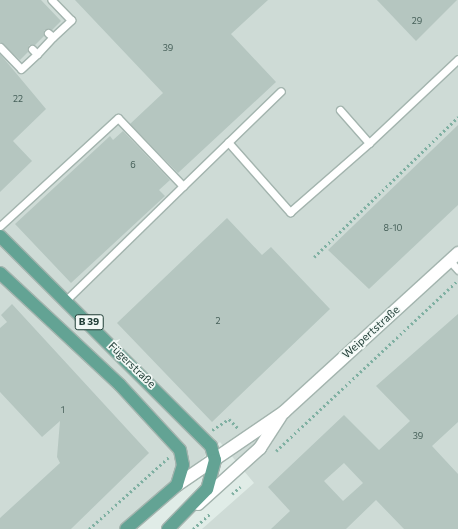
<!DOCTYPE html>
<html>
<head>
<meta charset="utf-8">
<style>
  body { margin:0 }
  #map { position:relative; width:458px; height:529px; overflow:hidden; background:#e0ece7; font-family:Commissioner,sans-serif }
  div>[style] { position:absolute }
  .built>* { inset:0; background:#cedbd6 }
  .building>* { inset:0; background:#b5c6c0 }
  .path>* { height:2.5px; margin-top:-1.25px; transform-origin:0; background:repeating-linear-gradient(90deg,#7fb0a2 0 2px,transparent 0 5px) }
  .roads { filter:drop-shadow(1px 0 #a3b4ae) drop-shadow(-1px 0 #a3b4ae) drop-shadow(0 1px #a3b4ae) drop-shadow(0 -1px #a3b4ae) }
  .service>* { height:7px; margin:-3.5px; padding:0 3.5px; transform-origin:3.5px; border-radius:3.5px; background:#fff }
  .secondary>* { height:12px; margin:-6px; padding:0 6px; transform-origin:6px; border-radius:6px; background:#fff }
  .primary>* { height:12px; margin:-6px; padding:0 6px; transform-origin:6px; border-radius:6px; background:#63a394 }
  span { translate:-50% -50%; white-space:nowrap; text-align:center; line-height:1.15; -webkit-text-stroke:3.5px #f1f8f5; paint-order:stroke }
  .number-label { font-size:9px; color:#455f58 }
  .number-label span { -webkit-text-stroke-width:0 }
  .shield-label span { padding:1px 3px; background:#f1f8f5; border:1px solid; border-radius:3px; -webkit-text-stroke-width:0 }
  .shield-label { font-size:10px; color:#203d36; font-weight:700 }
  .street-label { font-size:11px; color:#203d36 }
</style>
</head>
<body>
<div id="map">
  <div class="built">
    <div style="clip-path:polygon(0 0,458px 0,458px 529px,202px 529px,254px 483px,220px 442px,126px 529px,0 529px)"></div>
  </div>
  <div class="building">
    <div style="clip-path:polygon(0 0,41px 0,61px 21px,52px 30px,44px 30px,44px 36px,35px 45px,29px 45px,28px 52px,20px 60px,0 42px)"></div>
    <div style="clip-path:polygon(75px 0,268px 0,231px 34px,276px 82px,178px 173px,130px 124px,163px 93px)"></div>
    <div style="clip-path:polygon(377px 0,457px 0,416px 41px)"></div>
    <div style="clip-path:polygon(0 54px,46px 109px,13px 141px,32px 161px,0 192px)"></div>
    <div style="clip-path:polygon(458px 125px,458px 205px,369px 289px,328px 250px)"></div>
    <div style="clip-path:polygon(123px 131px,170px 180px,159px 190px,165px 196px,71px 283px,15px 224px,110px 136px,113px 140px)"></div>
    <div style="clip-path:polygon(227px 218px,262px 255px,271px 247px,330px 309px,212px 422px,117px 323px)"></div>
    <div style="clip-path:polygon(12px 304px,149px 453px,71px 529px,0 529px,0 518px,60px 463px,57px 457px,60px 421px,42px 437px,0 392px,0 328px,7px 322px,1px 315px)"></div>
    <div style="clip-path:polygon(evenodd,458px 314px,458px 422px,432px 446px,458px 474px,458px 529px,404px 529px,376px 500px,346px 529px,271px 529px,290px 511px,268px 487px,344px 415px,379px 450px,410px 421px,376px 386px,458px 314px,344px 463px,363px 483px,343px 501px,324px 481px,344px 463px)"></div>
  </div>
  <div class="path">
    <div style="left:314px;top:257px;width:201px;rotate:-44.2deg"></div>
    <div style="left:212px;top:430px;width:20px;rotate:-33deg"></div>
    <div style="left:229px;top:419px;width:13px;rotate:45deg"></div>
    <div style="left:276px;top:451px;width:250px;rotate:-43.2deg"></div>
    <div style="left:232px;top:494px;width:11px;rotate:-41deg"></div>
    <div style="left:89px;top:529px;width:108px;rotate:-42deg"></div>
    <div style="left:193px;top:529px;width:24px;rotate:-42deg"></div>
  </div>
  <div class="roads">
    <div class="service">
      <div style="left:48px;top:33px;width:6px;rotate:39deg"></div>
      <div style="left:53px;top:37px;width:25px;rotate:-43deg"></div>
      <div style="left:71px;top:20px;width:28px;rotate:-134deg"></div>
      <div style="left:0;top:47px;width:30px;rotate:46deg"></div>
      <div style="left:21px;top:69px;width:22px;rotate:-43deg"></div>
      <div style="left:37px;top:54px;width:7px;rotate:-135deg"></div>
      <div style="left:37px;top:54px;width:23px;rotate:-47deg"></div>
      <div style="left:340px;top:110px;width:44px;rotate:48.7deg"></div>
      <div style="left:369px;top:143px;width:122px;rotate:-43.3deg"></div>
      <div style="left:228px;top:142px;width:94px;rotate:48.5deg"></div>
      <div style="left:290px;top:212px;width:105px;rotate:-41.1deg"></div>
      <div style="left:183px;top:186px;width:136px;rotate:-44.1deg"></div>
      <div style="left:0;top:226px;width:160px;rotate:-42.5deg"></div>
      <div style="left:118px;top:118px;width:94px;rotate:46.3deg"></div>
      <div style="left:183px;top:186px;width:163px;rotate:135.7deg"></div>
      <div style="left:450px;top:261px;width:12px;rotate:48deg"></div>
    </div>
    <div class="secondary">
      <div style="left:177px;top:485px;width:130px;rotate:-34.3deg"></div>
      <div style="left:284px;top:412px;width:236px;rotate:-42.4deg"></div>
      <div style="left:198px;top:504px;width:84px;rotate:-42.1deg"></div>
      <div style="left:260px;top:448px;width:38px;rotate:-57deg"></div>
    </div>
    <div class="primary">
      <div style="left:0;top:236px;width:298px;rotate:44.9deg"></div>
      <div style="left:211px;top:446px;width:15px;rotate:74deg"></div>
      <div style="left:215px;top:460px;width:30px;rotate:105deg"></div>
      <div style="left:207px;top:489px;width:56px;rotate:134.3deg"></div>
      <div style="left:0;top:273px;width:164px;rotate:43deg"></div>
      <div style="left:120px;top:385px;width:88px;rotate:47.3deg"></div>
      <div style="left:180px;top:450px;width:15px;rotate:79deg"></div>
      <div style="left:183px;top:465px;width:21px;rotate:107deg"></div>
      <div style="left:177px;top:485px;width:67px;rotate:139.2deg"></div>
    </div>
  </div>
  <div class="number-label">
    <span style="left:417px;top:21px">29</span>
    <span style="left:168px;top:48px">39</span>
    <span style="left:18px;top:99px">22</span>
    <span style="left:133px;top:165px">6</span>
    <span style="left:393px;top:228px">8-10</span>
    <span style="left:218px;top:321px">2</span>
    <span style="left:63px;top:410px">1</span>
    <span style="left:418px;top:436px">39</span>
  </div>
  <div class="shield-label">
    <span style="left:89px;top:322px">B 39</span>
  </div>
  <div class="street-label">
    <span style="left:371px;top:332px;rotate:-42deg">Weipertstraße</span>
    <span style="left:132px;top:365px;rotate:44deg">Fügerstraße</span>
  </div>
</div>
</body>
</html>
